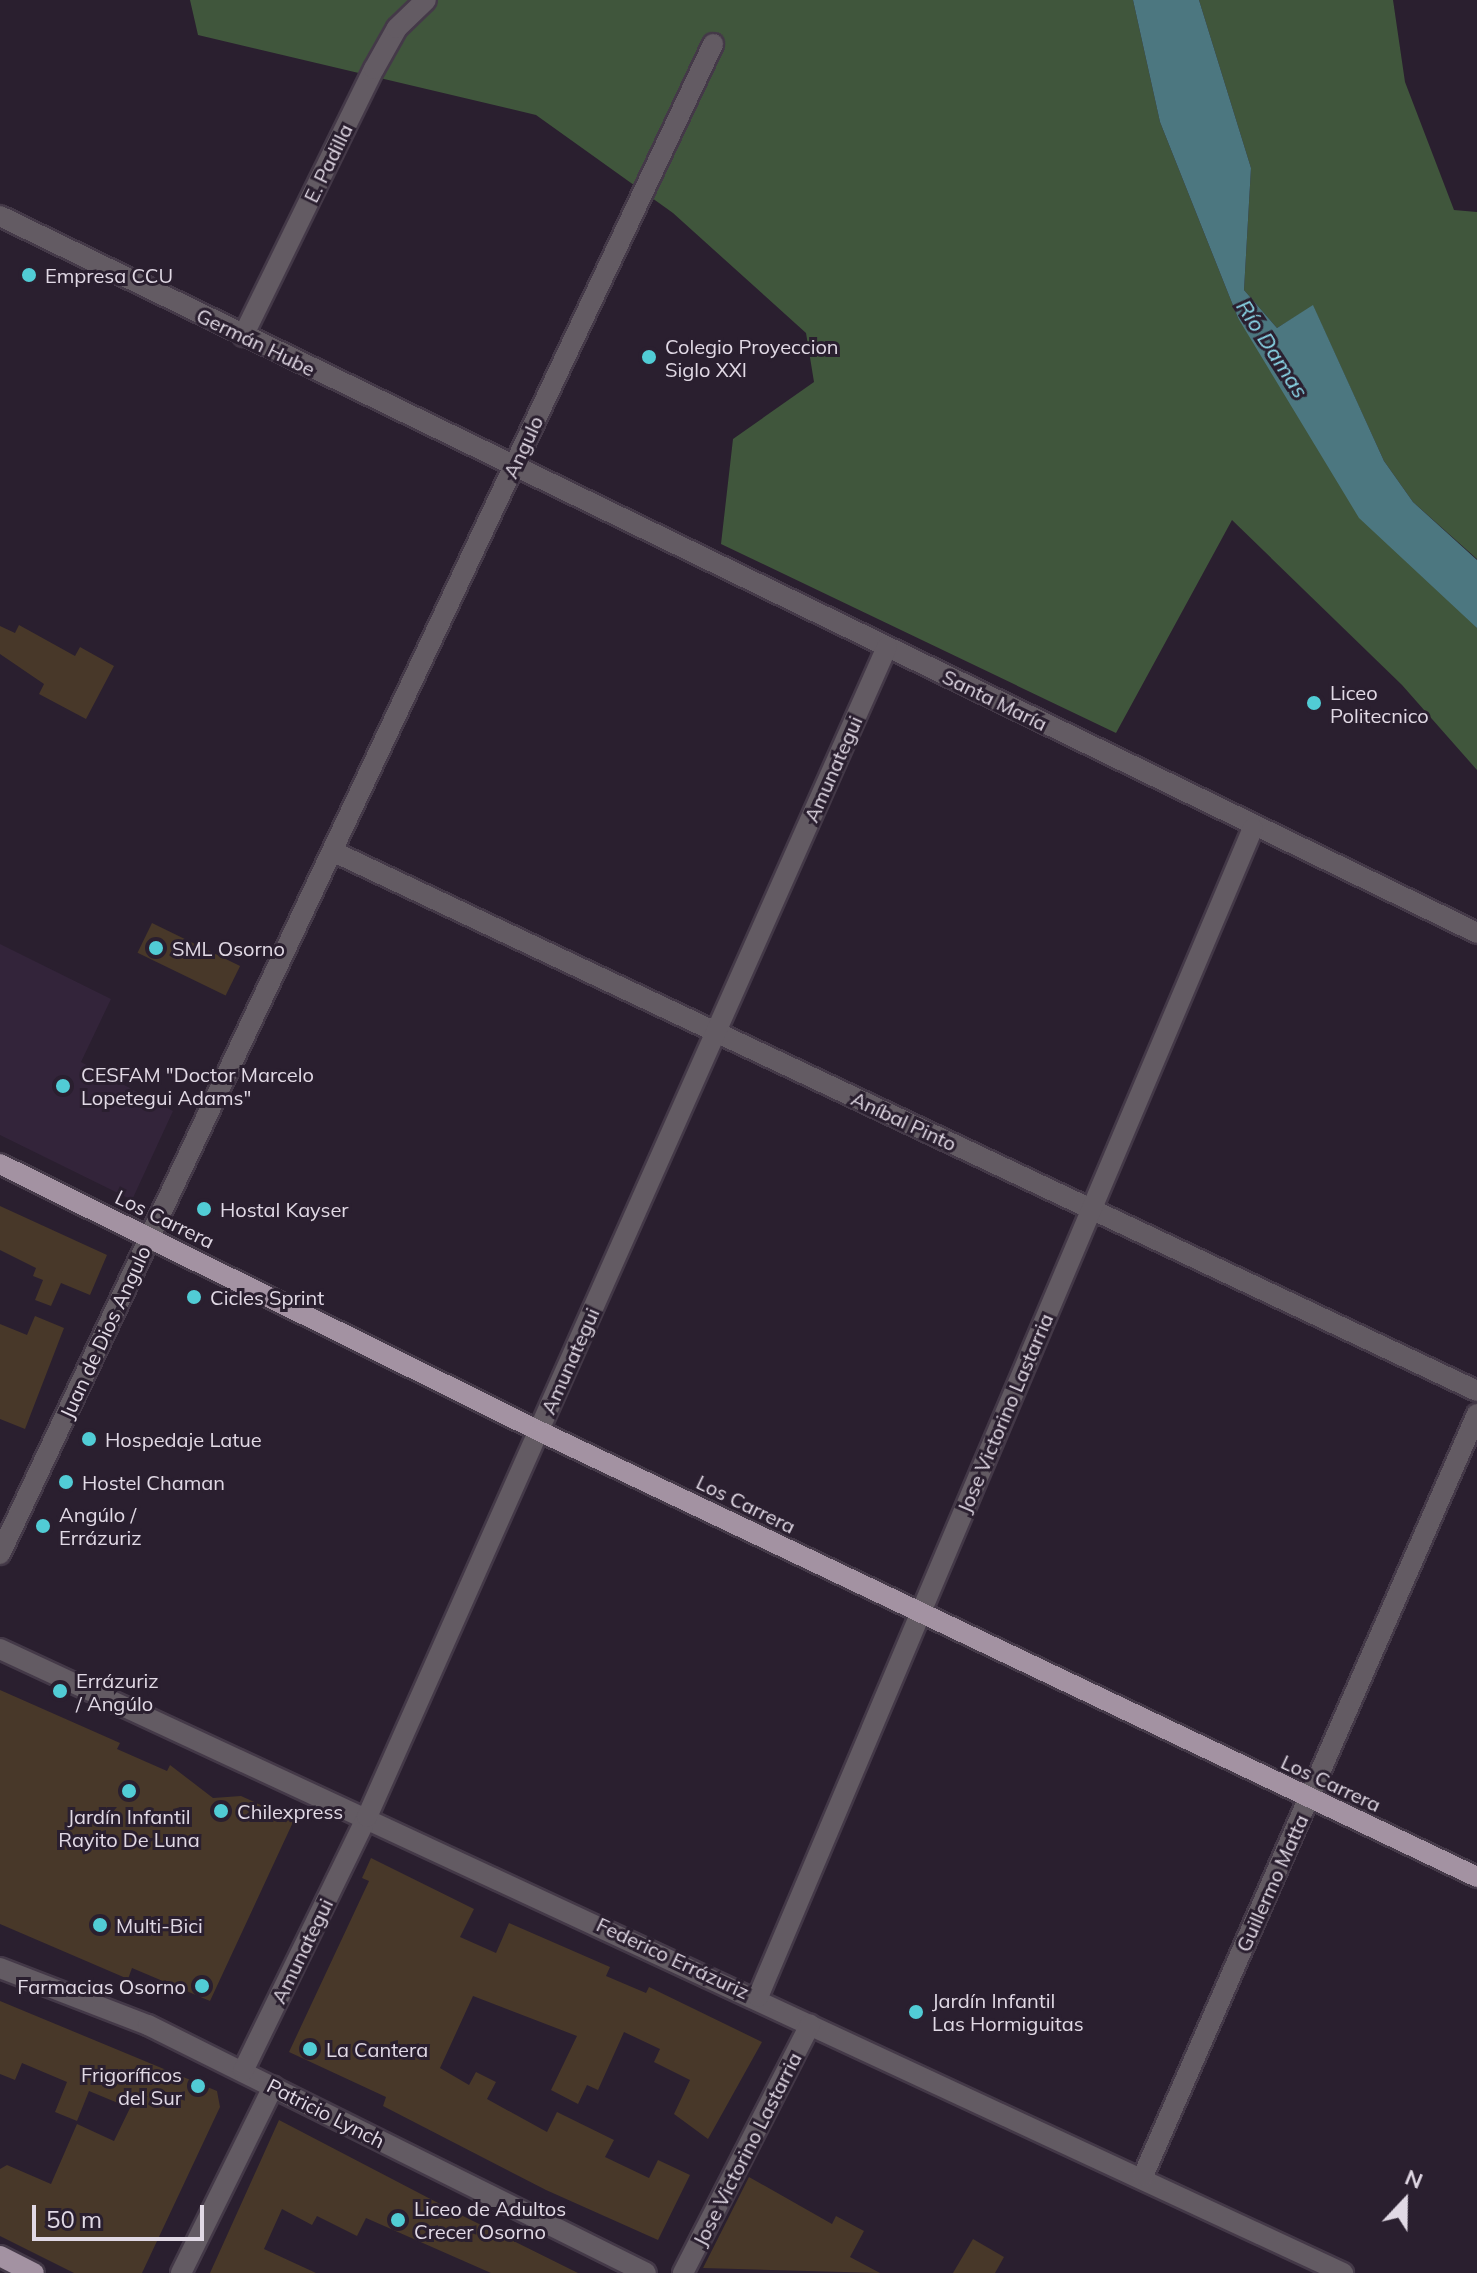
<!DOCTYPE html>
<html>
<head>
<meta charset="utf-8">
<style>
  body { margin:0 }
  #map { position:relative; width:1477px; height:2273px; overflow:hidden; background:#2a1f2f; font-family:Mulish,sans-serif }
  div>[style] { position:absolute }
  .built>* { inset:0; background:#33243a }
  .forest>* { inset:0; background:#40563c }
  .water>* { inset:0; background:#4c7780 }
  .building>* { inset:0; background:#483829; transform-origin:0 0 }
  .roads { filter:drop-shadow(2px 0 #443948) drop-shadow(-2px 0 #443948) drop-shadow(0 2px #443948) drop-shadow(0 -2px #443948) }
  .minor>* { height:20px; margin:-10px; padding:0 10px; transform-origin:10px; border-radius:10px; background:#635b63 }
  .major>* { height:20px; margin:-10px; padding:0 10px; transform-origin:10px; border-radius:10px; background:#a392a2 }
  .dots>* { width:22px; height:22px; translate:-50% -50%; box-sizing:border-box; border:4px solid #2a1f2f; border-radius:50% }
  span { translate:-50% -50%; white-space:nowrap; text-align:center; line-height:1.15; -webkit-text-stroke:6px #2a1f2f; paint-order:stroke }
  .street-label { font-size:20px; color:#e1d9e5 }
  .poi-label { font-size:20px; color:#e1d9e5 }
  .left { translate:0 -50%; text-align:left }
  .right { translate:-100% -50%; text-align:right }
  .water-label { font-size:22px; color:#8cdaeb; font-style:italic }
  .north { position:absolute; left:1365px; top:2161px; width:80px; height:80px; -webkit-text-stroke:6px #2a1f2f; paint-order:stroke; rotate:22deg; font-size:22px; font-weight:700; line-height:32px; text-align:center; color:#e1d9e5 }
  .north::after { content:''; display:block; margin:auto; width:28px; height:36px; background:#e1d9e5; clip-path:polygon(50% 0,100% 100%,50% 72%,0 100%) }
  .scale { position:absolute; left:32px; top:2205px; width:172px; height:36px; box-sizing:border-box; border:4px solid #e1d9e5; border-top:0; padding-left:10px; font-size:24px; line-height:28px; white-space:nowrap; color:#e1d9e5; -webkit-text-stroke:6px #2a1f2f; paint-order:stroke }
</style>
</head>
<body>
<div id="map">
  <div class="built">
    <div style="clip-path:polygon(0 944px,111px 999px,81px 1062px,173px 1111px,132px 1200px,0 1135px)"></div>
  </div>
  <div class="forest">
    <div style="clip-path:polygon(190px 0,1133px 0,1160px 122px,1238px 318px,1477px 628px,1477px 770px,1402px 685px,1232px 520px,1116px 733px,721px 544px,733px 439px,814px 382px,806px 333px,673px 213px,536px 115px,198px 35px)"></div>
    <div style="clip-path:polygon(1199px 0,1393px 0,1405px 82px,1454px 210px,1477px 212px,1477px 559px,1413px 502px,1384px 461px,1313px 306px,1277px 328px,1244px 290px,1251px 168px)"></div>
  </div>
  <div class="water">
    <div style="clip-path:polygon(1133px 0,1199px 0,1251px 168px,1244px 290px,1277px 328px,1313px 305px,1384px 461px,1413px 502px,1477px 560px,1477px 628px,1359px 518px,1238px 318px,1160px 122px)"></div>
  </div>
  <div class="building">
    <div style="clip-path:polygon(19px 625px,75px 656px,80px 647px,114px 666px,86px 719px,39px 694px,44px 684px,0 654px,0 626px,15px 633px)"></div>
    <div style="left:152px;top:923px;width:98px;height:33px;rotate:26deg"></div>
    <div style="clip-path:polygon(0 1206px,107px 1255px,90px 1295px,61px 1283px,51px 1306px,35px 1300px,43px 1280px,33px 1276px,36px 1268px,0 1250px)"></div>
    <div style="clip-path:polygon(35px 1316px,64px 1328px,25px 1429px,0 1419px,0 1324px,27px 1335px)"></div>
    <div style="clip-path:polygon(0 1690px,120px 1743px,117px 1749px,167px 1771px,170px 1765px,213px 1798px,241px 1796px,294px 1820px,210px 2001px,132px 1968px,128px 1979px,0 1924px)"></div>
    <div style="clip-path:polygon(371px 1858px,474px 1909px,460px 1937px,496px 1953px,509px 1923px,610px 1967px,606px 1976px,646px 1993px,649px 1987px,762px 2042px,708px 2139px,674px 2114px,690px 2080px,654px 2062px,660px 2049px,624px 2032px,598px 2090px,587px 2085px,578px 2104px,551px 2090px,577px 2036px,473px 1996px,440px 2068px,469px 2085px,476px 2072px,496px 2082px,487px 2099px,547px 2132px,557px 2112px,614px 2140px,605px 2157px,649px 2178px,658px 2160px,690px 2175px,658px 2240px,546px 2190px,383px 2106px,386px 2097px,289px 2052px,369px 1881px,362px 1878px)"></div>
    <div style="clip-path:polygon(0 2001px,217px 2091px,220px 2107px,142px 2273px,74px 2273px,0 2236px,0 2169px,7px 2165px,51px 2184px,77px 2124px,114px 2141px,130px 2108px,89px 2091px,77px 2121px,55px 2112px,67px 2082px,22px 2063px,15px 2080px,0 2074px)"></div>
    <div style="clip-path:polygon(279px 2120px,465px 2217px,578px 2273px,491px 2273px,366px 2218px,357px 2236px,317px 2216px,312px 2225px,282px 2209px,264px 2249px,316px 2273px,210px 2273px)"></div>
    <div style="clip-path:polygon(749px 2177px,832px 2224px,836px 2216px,864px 2231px,850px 2257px,880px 2273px,703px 2268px)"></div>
    <div style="clip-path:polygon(973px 2239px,1004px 2257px,995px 2273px,953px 2273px)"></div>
  </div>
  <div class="roads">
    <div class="minor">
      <div style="left:0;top:216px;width:1642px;rotate:25.89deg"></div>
      <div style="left:243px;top:336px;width:297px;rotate:-63.9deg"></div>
      <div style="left:374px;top:69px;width:47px;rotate:-60.7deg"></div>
      <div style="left:397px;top:28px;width:40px;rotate:-44deg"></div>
      <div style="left:332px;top:851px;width:1266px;rotate:25.25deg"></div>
      <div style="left:0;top:1554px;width:1670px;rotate:-64.72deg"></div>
      <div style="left:0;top:1649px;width:1481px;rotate:24.92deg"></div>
      <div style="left:0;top:1968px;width:159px;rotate:21.1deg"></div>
      <div style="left:148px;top:2025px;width:556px;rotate:26.47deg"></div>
      <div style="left:758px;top:1997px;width:1269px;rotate:-67.05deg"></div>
      <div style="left:243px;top:2071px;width:283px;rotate:-64deg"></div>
      <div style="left:367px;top:1817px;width:1280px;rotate:-66.04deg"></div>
      <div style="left:1143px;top:2176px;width:832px;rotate:-66.33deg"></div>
      <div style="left:181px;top:2273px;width:208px;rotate:-63.7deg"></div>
      <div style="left:683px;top:2273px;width:279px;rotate:-62.9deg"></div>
    </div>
    <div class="major">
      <div style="left:0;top:1164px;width:602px;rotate:26.35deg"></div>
      <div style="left:539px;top:1431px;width:1039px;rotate:25.43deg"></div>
      <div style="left:0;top:2256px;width:38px;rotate:27deg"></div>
    </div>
  </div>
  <div class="dots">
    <div style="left:29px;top:275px;background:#51ccd5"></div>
    <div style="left:649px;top:357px;background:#51ccd5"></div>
    <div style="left:1314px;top:703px;background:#51ccd5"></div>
    <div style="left:156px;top:948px;background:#51ccd5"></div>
    <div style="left:63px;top:1086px;background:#51ccd5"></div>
    <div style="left:204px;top:1209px;background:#51ccd5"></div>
    <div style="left:194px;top:1297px;background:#51ccd5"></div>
    <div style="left:89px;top:1439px;background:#51ccd5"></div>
    <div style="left:66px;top:1482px;background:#51ccd5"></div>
    <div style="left:43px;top:1526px;background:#51ccd5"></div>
    <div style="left:60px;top:1691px;background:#51ccd5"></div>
    <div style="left:129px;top:1791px;background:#51ccd5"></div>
    <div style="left:221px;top:1811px;background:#51ccd5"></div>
    <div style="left:100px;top:1925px;background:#51ccd5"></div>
    <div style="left:202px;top:1986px;background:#51ccd5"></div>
    <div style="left:916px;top:2012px;background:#51ccd5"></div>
    <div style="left:310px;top:2049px;background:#51ccd5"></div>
    <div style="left:198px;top:2086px;background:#51ccd5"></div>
    <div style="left:398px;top:2220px;background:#51ccd5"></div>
  </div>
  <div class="street-label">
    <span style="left:328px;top:163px;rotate:-64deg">E. Padilla</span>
    <span style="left:256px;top:342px;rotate:26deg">Germán Hube</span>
    <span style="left:523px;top:447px;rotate:-65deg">Angulo</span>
    <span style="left:995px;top:700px;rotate:26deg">Santa María</span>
    <span style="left:833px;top:769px;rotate:-66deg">Amunategui</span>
    <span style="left:904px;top:1121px;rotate:25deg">Aníbal Pinto</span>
    <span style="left:165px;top:1219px;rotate:26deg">Los Carrera</span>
    <span style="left:105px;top:1332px;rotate:-65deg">Juan de Dios Angulo</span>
    <span style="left:570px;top:1361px;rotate:-66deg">Amunategui</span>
    <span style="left:1005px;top:1413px;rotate:-67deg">Jose Victorino Lastarria</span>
    <span style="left:746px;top:1504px;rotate:26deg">Los Carrera</span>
    <span style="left:1331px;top:1783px;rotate:25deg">Los Carrera</span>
    <span style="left:1272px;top:1883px;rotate:-66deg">Guillermo Matta</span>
    <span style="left:302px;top:1951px;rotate:-64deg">Amunategui</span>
    <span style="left:673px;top:1958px;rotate:25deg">Federico Errázuriz</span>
    <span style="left:326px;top:2113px;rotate:27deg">Patricio Lynch</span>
    <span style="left:747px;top:2149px;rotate:-63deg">Jose Victorino Lastarria</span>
  </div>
  <div class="poi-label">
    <span class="left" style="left:45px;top:275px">Empresa CCU</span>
    <span class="left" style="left:665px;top:358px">Colegio Proyeccion<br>Siglo XXI</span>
    <span class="left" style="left:1330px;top:704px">Liceo<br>Politecnico</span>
    <span class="left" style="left:172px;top:948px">SML Osorno</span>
    <span class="left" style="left:81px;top:1086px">CESFAM "Doctor Marcelo<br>Lopetegui Adams"</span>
    <span class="left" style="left:220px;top:1209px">Hostal Kayser</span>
    <span class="left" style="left:210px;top:1297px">Cicles Sprint</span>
    <span class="left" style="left:105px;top:1439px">Hospedaje Latue</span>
    <span class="left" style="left:82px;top:1482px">Hostel Chaman</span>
    <span class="left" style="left:59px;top:1526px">Angúlo /<br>Errázuriz</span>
    <span class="left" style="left:76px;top:1692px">Errázuriz<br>/ Angúlo</span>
    <span class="left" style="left:237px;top:1811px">Chilexpress</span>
    <span style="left:129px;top:1828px">Jardín Infantil<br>Rayito De Luna</span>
    <span class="left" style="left:116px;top:1925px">Multi-Bici</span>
    <span class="right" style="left:186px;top:1986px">Farmacias Osorno</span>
    <span class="left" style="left:932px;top:2012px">Jardín Infantil<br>Las Hormiguitas</span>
    <span class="left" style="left:326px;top:2049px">La Cantera</span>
    <span class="right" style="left:182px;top:2086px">Frigoríficos<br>del Sur</span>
    <span class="left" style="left:414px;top:2220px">Liceo de Adultos<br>Crecer Osorno</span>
  </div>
  <div class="water-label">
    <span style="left:1272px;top:349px;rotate:57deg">Río Damas</span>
  </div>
  <div class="north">N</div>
  <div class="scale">50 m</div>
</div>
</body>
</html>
